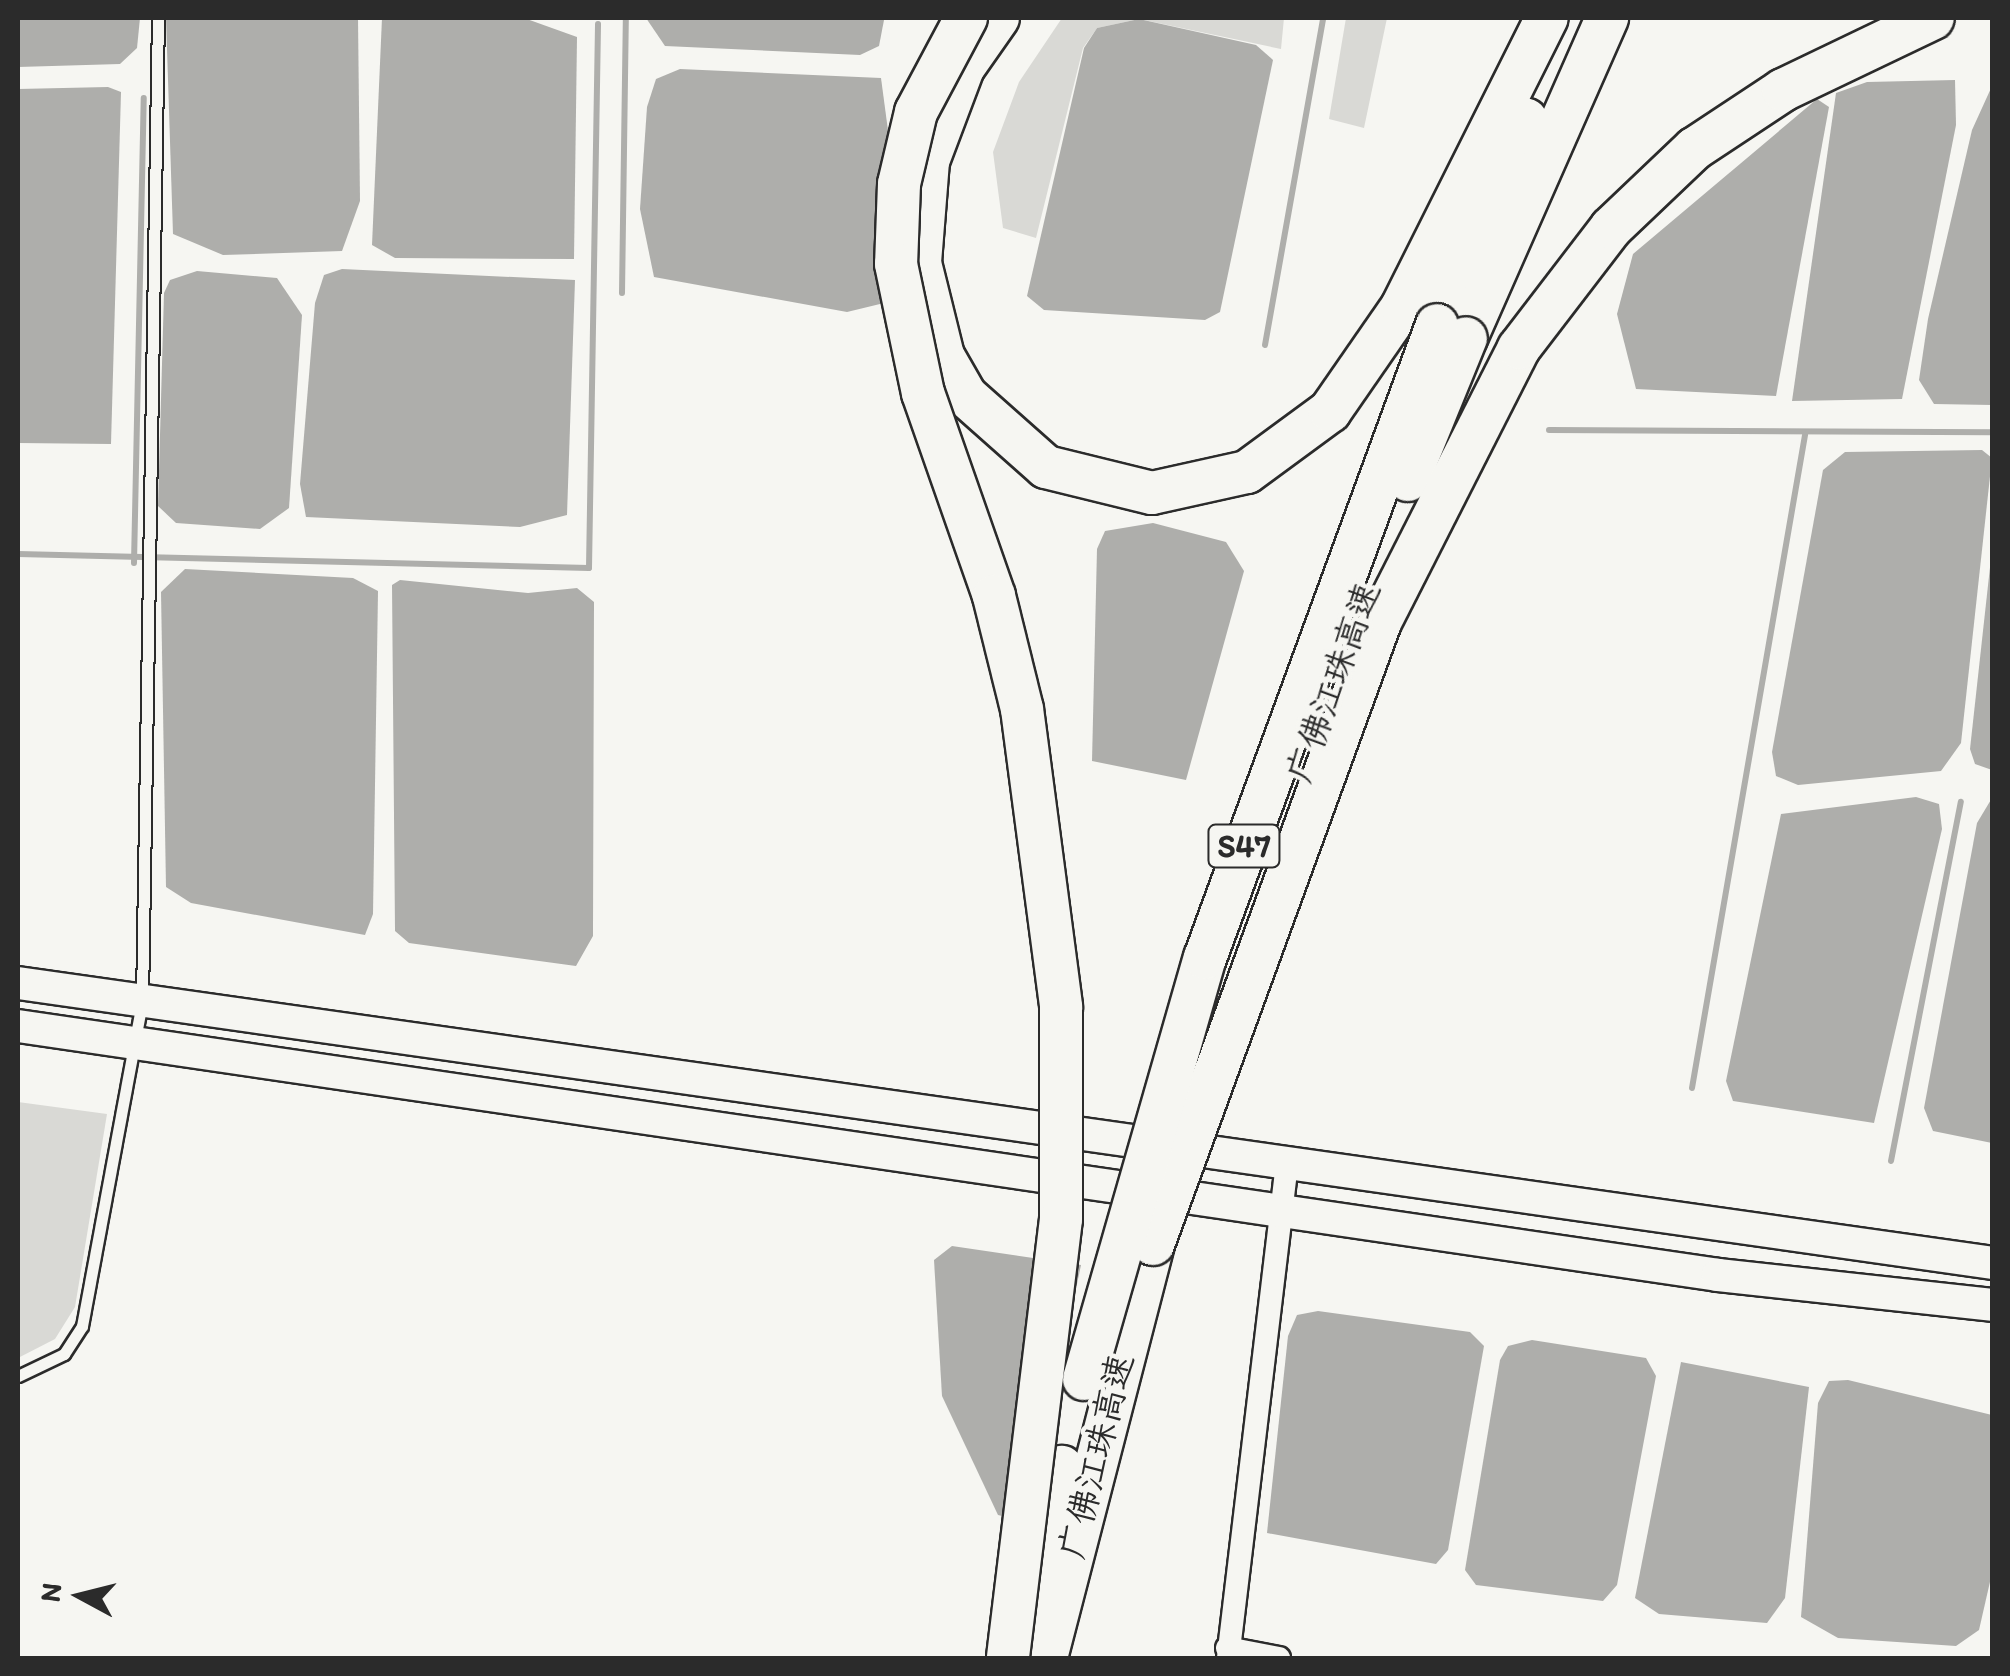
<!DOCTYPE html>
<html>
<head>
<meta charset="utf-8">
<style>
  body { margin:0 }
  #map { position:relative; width:2010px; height:1676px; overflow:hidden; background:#f6f6f2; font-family:Itim,"LXGW WenKai TC",sans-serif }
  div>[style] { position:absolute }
  .green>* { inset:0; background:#d9d9d5 }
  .water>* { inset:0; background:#aeaeab }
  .stream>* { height:6px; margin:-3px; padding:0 3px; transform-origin:3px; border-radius:3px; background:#aeaeab }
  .roads { filter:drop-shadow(2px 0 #2b2b2b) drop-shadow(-2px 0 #2b2b2b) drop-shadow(0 2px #2b2b2b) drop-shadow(0 -2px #2b2b2b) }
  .service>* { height:11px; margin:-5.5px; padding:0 5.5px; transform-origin:5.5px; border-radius:5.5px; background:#f6f6f2 }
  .minor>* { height:22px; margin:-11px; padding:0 11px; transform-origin:11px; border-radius:11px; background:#f6f6f2 }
  .secondary>* { height:32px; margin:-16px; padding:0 16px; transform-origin:16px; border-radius:16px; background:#f6f6f2 }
  .motorway>* { height:42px; margin:-21px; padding:0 21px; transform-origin:21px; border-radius:21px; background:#f6f6f2 }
  .bridges { filter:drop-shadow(2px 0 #2b2b2b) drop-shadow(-2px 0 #2b2b2b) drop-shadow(0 2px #2b2b2b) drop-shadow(0 -2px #2b2b2b) }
  .motorway-bridge>* { height:42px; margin:-21px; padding:0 21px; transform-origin:21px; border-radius:21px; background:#f6f6f2 }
  span { translate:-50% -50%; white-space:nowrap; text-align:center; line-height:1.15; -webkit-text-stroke:9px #f6f6f2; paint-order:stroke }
  .shield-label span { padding:2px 8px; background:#f6f6f2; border:2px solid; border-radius:8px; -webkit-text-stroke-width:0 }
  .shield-label { font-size:32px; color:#2b2b2b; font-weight:700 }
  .street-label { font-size:35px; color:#2b2b2b }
  .frame { position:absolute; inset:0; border:20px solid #2b2b2b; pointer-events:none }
  .north { position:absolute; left:30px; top:1546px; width:100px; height:100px; -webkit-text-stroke:8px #f6f6f2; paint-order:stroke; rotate:277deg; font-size:28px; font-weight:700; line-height:40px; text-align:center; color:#2b2b2b }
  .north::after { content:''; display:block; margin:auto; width:35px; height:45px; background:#2b2b2b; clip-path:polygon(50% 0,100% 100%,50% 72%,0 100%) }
</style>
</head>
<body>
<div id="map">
  <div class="green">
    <div style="clip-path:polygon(1062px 18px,1284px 18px,1281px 49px,1139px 19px,1097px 28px,1083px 48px,1036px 238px,1003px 228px,993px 152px,1019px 82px)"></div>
    <div style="clip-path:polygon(1346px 18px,1387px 18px,1364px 128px,1329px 119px)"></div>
    <div style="clip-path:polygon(18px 1102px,107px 1114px,75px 1307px,55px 1339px,18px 1358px)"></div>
  </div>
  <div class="water">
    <div style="clip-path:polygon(18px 18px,140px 18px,137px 48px,120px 64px,18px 67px)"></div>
    <div style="clip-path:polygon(166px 18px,358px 18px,360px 201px,342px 251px,223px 255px,173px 234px)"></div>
    <div style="clip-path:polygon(382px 18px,524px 18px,577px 37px,574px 259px,395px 258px,372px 245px)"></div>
    <div style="clip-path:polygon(646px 18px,884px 18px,884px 20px,879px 46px,860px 55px,665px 46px)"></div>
    <div style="clip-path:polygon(1139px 19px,1256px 45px,1273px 60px,1220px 312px,1205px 320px,1044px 310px,1027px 296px,1084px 48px,1097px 28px)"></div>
    <div style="clip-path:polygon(680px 69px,881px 78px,893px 168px,890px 287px,880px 304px,847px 312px,654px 277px,640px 209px,647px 107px,656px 79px)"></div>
    <div style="clip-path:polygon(1955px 80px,1956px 125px,1902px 399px,1792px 401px,1836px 93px,1867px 82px)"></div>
    <div style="clip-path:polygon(1992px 86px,1992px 405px,1934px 404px,1919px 380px,1928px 319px,1972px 130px)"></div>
    <div style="clip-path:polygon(108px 87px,121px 92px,111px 444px,18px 443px,18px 89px)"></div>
    <div style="clip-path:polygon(1817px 99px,1829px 107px,1776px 396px,1636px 389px,1617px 314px,1633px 254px)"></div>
    <div style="clip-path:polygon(342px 269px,575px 280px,567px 515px,520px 527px,306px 517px,300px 484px,315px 303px,324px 275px)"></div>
    <div style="clip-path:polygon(197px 271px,277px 278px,302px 315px,289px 508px,260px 529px,176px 523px,158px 506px,164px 293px,170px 280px)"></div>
    <div style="clip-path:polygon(1845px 452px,1982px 450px,1992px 458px,1961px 743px,1941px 771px,1798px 785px,1776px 776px,1772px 752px,1823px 470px)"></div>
    <div style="clip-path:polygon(1153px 523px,1226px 542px,1244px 571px,1186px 780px,1092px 761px,1097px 549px,1105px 531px)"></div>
    <div style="clip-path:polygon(1992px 549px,1992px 770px,1975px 764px,1970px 749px)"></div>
    <div style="clip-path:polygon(185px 569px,353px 578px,378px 591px,373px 914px,365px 935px,191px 903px,166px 887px,161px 592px)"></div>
    <div style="clip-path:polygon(400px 580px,528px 593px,577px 588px,594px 602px,593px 936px,576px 966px,409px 943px,395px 931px,392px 585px)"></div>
    <div style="clip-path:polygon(1916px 797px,1939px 804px,1942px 829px,1874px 1123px,1733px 1101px,1726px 1081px,1781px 814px)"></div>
    <div style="clip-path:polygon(1992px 798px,1992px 1143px,1933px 1131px,1924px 1108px,1977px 823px)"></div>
    <div style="clip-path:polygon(952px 1246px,1081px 1265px,1027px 1522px,998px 1515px,942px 1396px,934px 1260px)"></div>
    <div style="clip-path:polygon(1318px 1311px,1470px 1332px,1484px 1346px,1448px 1550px,1436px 1564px,1267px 1533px,1288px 1336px,1297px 1315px)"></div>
    <div style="clip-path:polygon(1532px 1340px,1646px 1358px,1656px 1376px,1617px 1585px,1603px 1601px,1476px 1585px,1465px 1570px,1500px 1360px,1508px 1346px)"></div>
    <div style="clip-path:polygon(1681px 1362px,1809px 1387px,1785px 1598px,1767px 1623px,1659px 1614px,1635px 1598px)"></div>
    <div style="clip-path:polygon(1848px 1380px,1992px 1415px,1992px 1573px,1979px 1630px,1956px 1646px,1838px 1638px,1801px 1617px,1818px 1403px,1829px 1381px)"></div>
  </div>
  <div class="stream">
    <div style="left:622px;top:293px;width:275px;rotate:-89.2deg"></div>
    <div style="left:1265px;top:345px;width:332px;rotate:-79.9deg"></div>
    <div style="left:1549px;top:430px;width:443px;rotate:0.3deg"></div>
    <div style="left:18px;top:554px;width:571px;rotate:1.4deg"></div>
    <div style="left:589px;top:568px;width:544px;rotate:-89.05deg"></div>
    <div style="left:134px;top:563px;width:465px;rotate:-88.8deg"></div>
    <div style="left:1692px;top:1088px;width:663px;rotate:-80.18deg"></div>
    <div style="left:1891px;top:1161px;width:366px;rotate:-79deg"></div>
  </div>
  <div class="roads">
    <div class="service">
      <div style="left:18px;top:1376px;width:51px;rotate:-25.6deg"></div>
      <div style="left:64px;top:1354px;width:33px;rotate:-57deg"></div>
      <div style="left:82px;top:1326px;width:330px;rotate:-79.5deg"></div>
      <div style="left:142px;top:1001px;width:983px;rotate:-89.07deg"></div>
    </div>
    <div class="minor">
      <div style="left:1227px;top:1648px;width:53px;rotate:10.9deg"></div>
      <div style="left:1228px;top:1658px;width:492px;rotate:-83.2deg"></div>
    </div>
    <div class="secondary">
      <div style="left:18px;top:983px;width:1994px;rotate:8.07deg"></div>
      <div style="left:18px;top:1026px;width:1718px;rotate:8.33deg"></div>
      <div style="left:1718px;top:1275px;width:276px;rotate:6.2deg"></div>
    </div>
    <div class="motorway">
      <div style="left:998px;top:18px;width:61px;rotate:125deg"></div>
      <div style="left:963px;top:68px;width:99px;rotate:110.6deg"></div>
      <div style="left:928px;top:161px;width:102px;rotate:94.5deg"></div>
      <div style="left:920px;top:263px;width:96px;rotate:76.1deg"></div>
      <div style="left:943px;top:356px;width:46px;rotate:60.1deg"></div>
      <div style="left:966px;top:396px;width:107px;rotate:41.6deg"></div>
      <div style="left:1046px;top:467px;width:109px;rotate:13.8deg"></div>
      <div style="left:1152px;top:493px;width:97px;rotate:-12.5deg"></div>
      <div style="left:1247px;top:472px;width:103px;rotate:-36.3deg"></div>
      <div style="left:1330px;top:411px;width:126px;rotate:-55.3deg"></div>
      <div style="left:1402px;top:307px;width:323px;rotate:-63.4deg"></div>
      <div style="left:1437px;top:325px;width:224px;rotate:-66.6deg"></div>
      <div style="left:1466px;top:338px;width:350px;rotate:-66.2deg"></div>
      <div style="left:1030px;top:1597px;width:134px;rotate:-76.2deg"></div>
      <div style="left:1046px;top:1658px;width:428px;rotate:-75.5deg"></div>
    </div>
  </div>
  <div class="bridges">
    <div class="motorway-bridge">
      <div style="left:966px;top:18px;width:106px;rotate:118deg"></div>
      <div style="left:916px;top:112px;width:74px;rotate:103.3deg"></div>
      <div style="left:899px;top:184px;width:80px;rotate:92.1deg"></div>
      <div style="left:896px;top:264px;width:132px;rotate:78.2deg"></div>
      <div style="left:923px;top:393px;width:215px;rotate:70.7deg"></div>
      <div style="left:994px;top:596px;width:116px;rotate:76.1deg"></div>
      <div style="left:1022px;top:709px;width:301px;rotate:82.5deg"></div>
      <div style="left:1061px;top:1007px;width:212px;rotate:90deg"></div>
      <div style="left:1061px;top:1219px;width:442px;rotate:96.9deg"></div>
      <div style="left:1408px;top:480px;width:153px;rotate:-67.8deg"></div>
      <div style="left:1153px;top:1244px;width:662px;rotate:-69.95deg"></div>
      <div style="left:1380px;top:622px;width:307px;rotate:-63.1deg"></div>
      <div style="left:1519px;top:348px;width:151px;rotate:-52.5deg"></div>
      <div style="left:1611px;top:228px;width:115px;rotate:-43.6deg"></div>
      <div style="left:1694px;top:149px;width:107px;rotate:-33.5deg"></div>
      <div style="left:1783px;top:90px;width:166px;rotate:-25.6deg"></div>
      <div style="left:1084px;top:1379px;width:438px;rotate:-74deg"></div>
      <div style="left:1205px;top:958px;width:674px;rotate:-69.87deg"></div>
    </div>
  </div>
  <div class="shield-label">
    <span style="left:1244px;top:846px">S47</span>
  </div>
  <div class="street-label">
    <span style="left:1333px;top:682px;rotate:-70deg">广佛江珠高速</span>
    <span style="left:1096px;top:1456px;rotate:-76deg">广佛江珠高速</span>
  </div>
  <div class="frame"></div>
  <div class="north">N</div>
</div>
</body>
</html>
